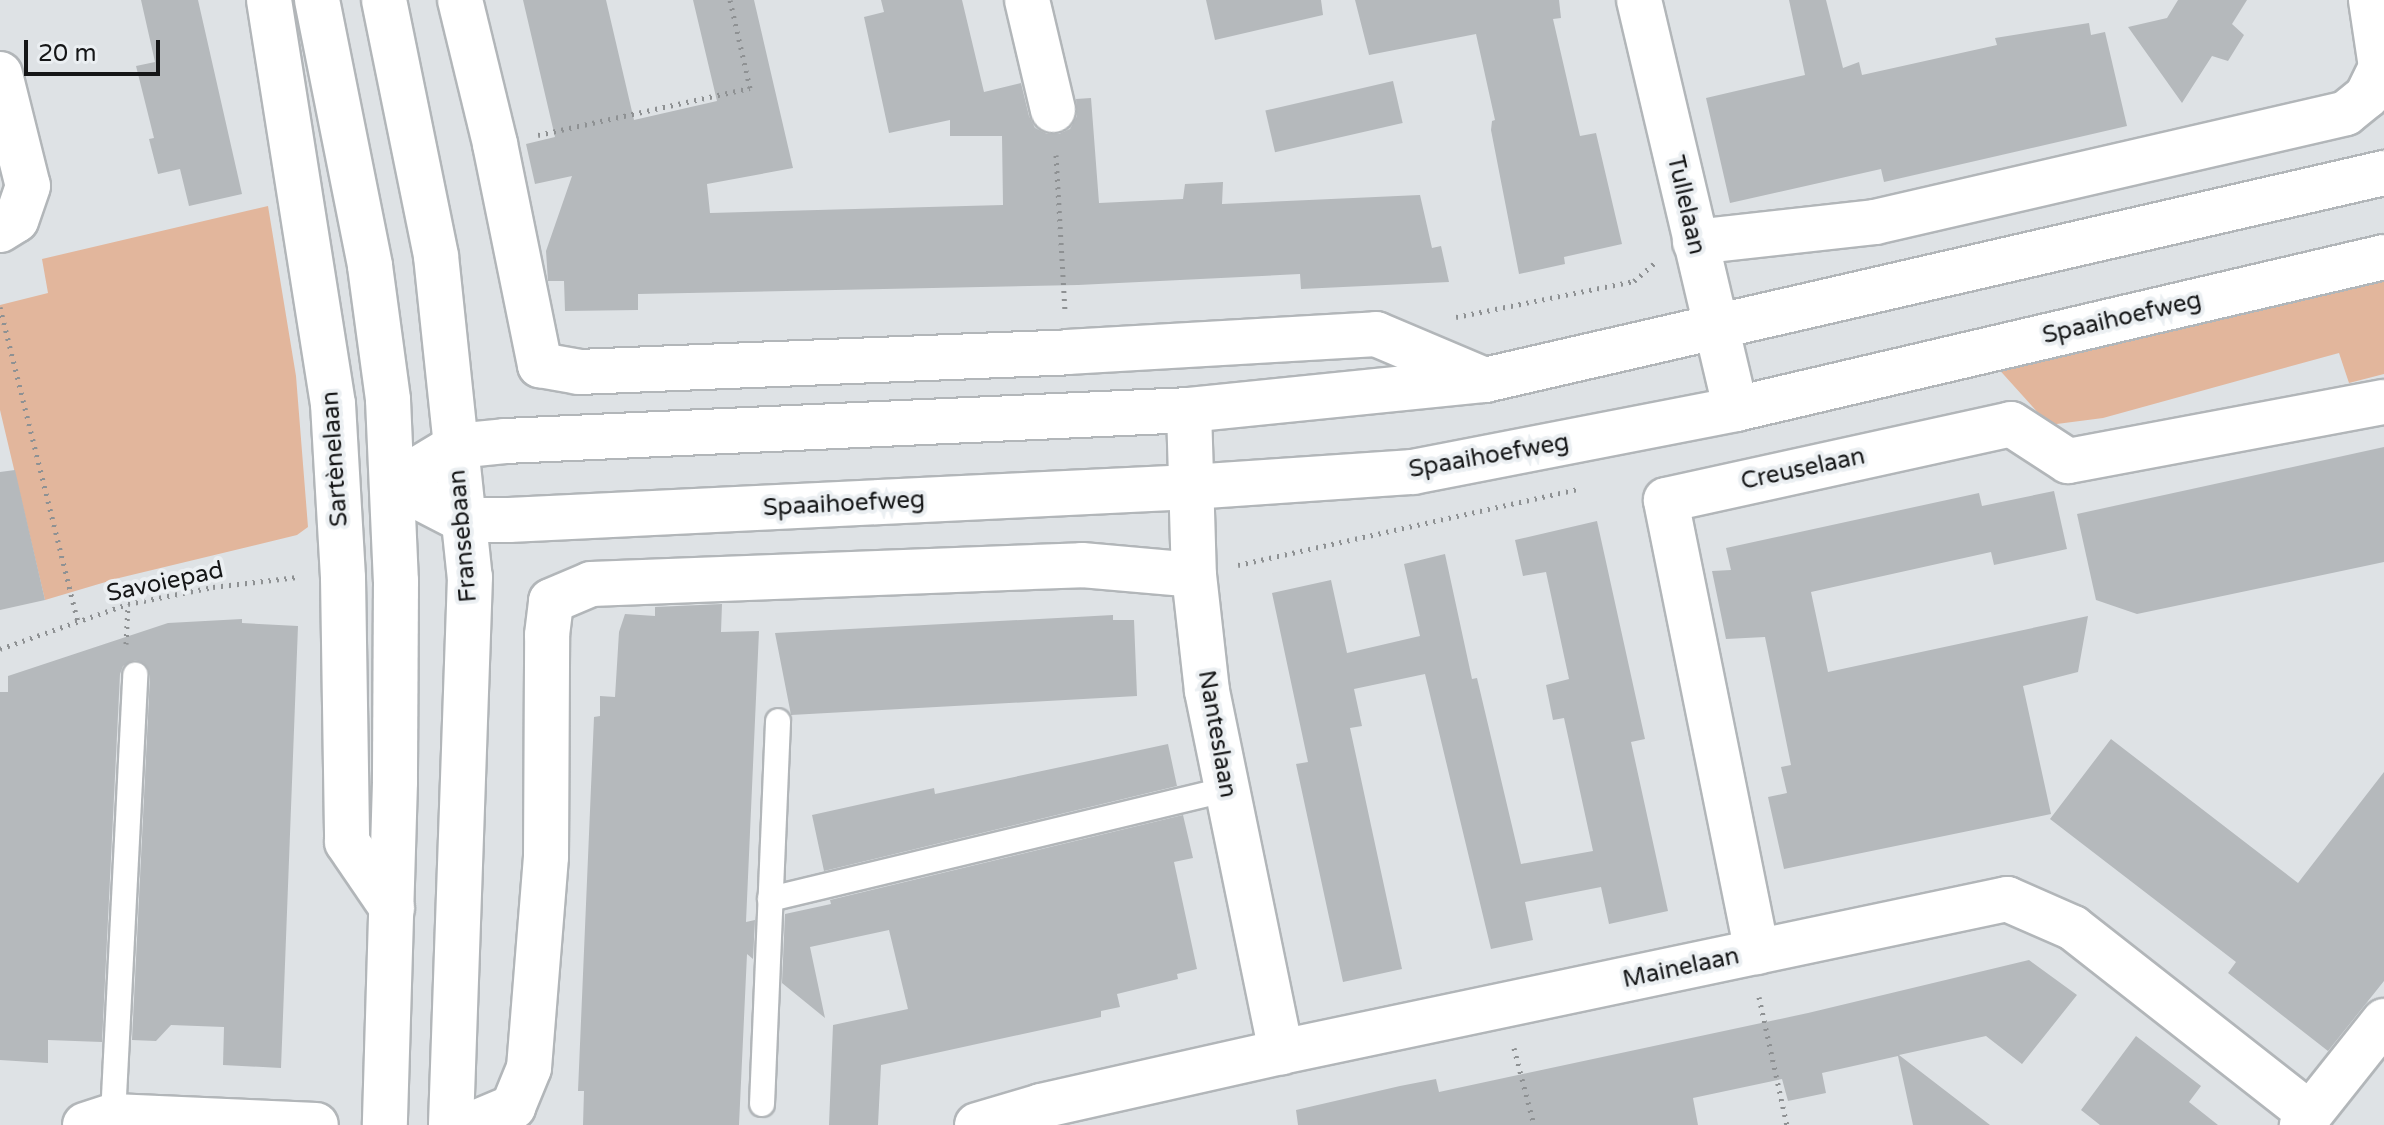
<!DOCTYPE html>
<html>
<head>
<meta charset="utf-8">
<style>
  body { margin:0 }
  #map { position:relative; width:2384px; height:1125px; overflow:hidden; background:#dee2e5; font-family:"Varela Round",sans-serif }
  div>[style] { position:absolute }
  .green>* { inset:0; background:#e2b69c }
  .building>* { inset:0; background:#b5b9bc; transform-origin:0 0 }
  .path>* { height:5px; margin-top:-2.5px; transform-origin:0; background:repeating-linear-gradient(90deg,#8e9193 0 2px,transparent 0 8px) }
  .roads { filter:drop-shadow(2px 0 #b2b6b9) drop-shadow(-2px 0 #b2b6b9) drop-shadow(0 2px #b2b6b9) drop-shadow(0 -2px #b2b6b9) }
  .service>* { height:24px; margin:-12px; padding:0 12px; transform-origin:12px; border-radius:12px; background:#fff }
  .minor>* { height:44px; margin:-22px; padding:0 22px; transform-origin:22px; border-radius:22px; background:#fff }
  .tertiary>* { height:44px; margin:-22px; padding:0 22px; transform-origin:22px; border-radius:22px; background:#fff }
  span { translate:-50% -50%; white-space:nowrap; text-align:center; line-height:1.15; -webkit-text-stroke:8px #ebeff2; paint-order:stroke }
  .street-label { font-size:24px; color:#151617 }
  .scale { position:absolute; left:24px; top:40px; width:136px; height:36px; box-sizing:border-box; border:4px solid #151617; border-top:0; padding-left:10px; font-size:24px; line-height:28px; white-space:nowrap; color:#151617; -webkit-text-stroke:6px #ebeff2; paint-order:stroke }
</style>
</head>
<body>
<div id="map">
  <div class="green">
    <div style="clip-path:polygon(268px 206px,296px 376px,308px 527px,297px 535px,119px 578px,45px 600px,0 410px,0 305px,48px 293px,42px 259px)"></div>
    <div style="clip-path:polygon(2384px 277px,2384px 374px,2349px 383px,2339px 353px,2103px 418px,2049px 425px,1995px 365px)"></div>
  </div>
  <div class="building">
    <div style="clip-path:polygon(141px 0,198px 0,242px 194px,189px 206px,180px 169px,158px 174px,149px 139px,154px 138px,136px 66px,155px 62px)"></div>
    <div style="clip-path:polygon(523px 0,606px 0,634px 120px,717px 101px,693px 0,754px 0,793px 168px,707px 184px,710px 213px,1003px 205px,1002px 136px,950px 136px,950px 120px,889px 133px,864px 17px,884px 12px,881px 0,962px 0,984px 92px,1021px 83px,1029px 116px,1035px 128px,1047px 134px,1059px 134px,1070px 129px,1077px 116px,1076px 99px,1091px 98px,1099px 203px,1183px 199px,1185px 184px,1223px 182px,1222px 204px,1420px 195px,1432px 248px,1441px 246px,1449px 282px,1301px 289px,1300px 274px,1078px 285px,638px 294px,638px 310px,565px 311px,564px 281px,548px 281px,546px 251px,572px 176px,535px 184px,526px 144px,555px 137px)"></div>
    <div style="clip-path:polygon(1206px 0,1321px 0,1323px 15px,1215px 40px)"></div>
    <div style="clip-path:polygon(1355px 0,1559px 0,1561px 18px,1553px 19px,1580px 136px,1596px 133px,1622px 244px,1564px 257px,1565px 264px,1519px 274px,1491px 130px,1492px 121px,1495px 120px,1476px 34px,1369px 55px)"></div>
    <div style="clip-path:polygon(1789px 0,1826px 0,1843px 68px,1859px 62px,1862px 75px,1997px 45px,1995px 38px,2089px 23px,2091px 35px,2105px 32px,2127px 126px,1884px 182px,1881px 169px,1730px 203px,1706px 98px,1805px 75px)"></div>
    <div style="clip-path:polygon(2178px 0,2247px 0,2232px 24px,2244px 35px,2228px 61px,2212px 56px,2182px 103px,2128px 27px,2167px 18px)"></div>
    <div style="left:1393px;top:81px;width:43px;height:131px;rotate:77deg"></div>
    <div style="clip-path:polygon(2384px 447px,2384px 562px,2137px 614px,2096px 600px,2077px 514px)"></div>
    <div style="clip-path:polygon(15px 470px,45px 600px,0 610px,0 472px)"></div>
    <div style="clip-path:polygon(2054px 491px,2067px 549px,1994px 565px,1991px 552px,1811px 592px,1828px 672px,2088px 616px,2078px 672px,2023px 686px,2051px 814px,1784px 869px,1768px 797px,1787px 793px,1781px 767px,1791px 765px,1765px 637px,1726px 639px,1712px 571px,1731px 570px,1726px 548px,1979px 493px,1982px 506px)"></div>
    <div style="clip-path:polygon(1597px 521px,1645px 739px,1631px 742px,1668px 911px,1609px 924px,1601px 887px,1525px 902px,1533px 940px,1491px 949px,1425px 674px,1354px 689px,1362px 726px,1350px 728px,1402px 969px,1343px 982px,1296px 764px,1308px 762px,1272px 593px,1331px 580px,1347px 653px,1420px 636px,1404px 564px,1445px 554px,1472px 679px,1477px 678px,1521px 864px,1593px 851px,1564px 718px,1553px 720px,1546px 685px,1569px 679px,1546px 572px,1523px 576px,1515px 540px)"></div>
    <div style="clip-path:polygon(722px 604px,721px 632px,759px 631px,746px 922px,755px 920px,753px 959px,747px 954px,739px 1125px,583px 1125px,584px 1091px,578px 1091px,594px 717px,600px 716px,600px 696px,615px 697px,619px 632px,625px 614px,655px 616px,655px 607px)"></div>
    <div style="clip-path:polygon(1113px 615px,1113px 620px,1134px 620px,1137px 696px,791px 715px,775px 633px)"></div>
    <div style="clip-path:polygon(242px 619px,242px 623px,298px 626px,281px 1068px,223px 1065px,224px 1027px,171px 1025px,156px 1041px,132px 1040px,150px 676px,144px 663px,135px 660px,123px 666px,120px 674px,102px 1042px,48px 1040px,48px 1063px,0 1060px,0 692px,8px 692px,8px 676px,168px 623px)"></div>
    <div style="clip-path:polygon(2111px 739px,2298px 883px,2384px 772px,2384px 981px,2328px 1051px,2228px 973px,2236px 962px,2050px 819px)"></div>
    <div style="clip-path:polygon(1168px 744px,1177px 786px,824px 871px,812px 815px,934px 788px,935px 794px)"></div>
    <div style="clip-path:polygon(1183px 815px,1193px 858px,1174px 862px,1197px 969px,1177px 974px,1178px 979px,1117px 994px,1120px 1007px,1101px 1011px,1101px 1017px,881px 1065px,878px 1125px,829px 1125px,833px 1025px,908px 1009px,889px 930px,810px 947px,825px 1018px,782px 983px,785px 914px,831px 904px,830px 900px)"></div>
    <div style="clip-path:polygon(2029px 960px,2077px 995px,2022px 1064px,1986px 1036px,1899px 1055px,1990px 1125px,1913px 1125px,1898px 1056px,1822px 1073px,1826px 1093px,1788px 1101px,1782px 1079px,1693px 1098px,1698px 1125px,1298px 1125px,1296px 1110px,1400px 1086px,1436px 1079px,1439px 1092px,1808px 1013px)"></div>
    <div style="clip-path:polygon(2136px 1036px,2201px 1086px,2189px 1102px,2218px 1125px,2100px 1125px,2081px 1110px)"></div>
  </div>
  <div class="path">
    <div style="left:538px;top:135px;width:217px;rotate:-12.5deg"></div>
    <div style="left:750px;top:88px;width:90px;rotate:-102.8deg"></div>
    <div style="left:1056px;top:155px;width:154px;rotate:86.7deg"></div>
    <div style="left:0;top:307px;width:325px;rotate:76.1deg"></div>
    <div style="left:1456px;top:317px;width:182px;rotate:-11.4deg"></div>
    <div style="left:1634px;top:281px;width:29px;rotate:-41deg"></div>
    <div style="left:1238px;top:565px;width:349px;rotate:-12.6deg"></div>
    <div style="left:126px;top:644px;width:40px;rotate:-87.1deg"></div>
    <div style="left:0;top:649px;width:136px;rotate:-19.4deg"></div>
    <div style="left:128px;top:604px;width:87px;rotate:-11.3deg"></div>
    <div style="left:213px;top:587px;width:85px;rotate:-6.8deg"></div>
    <div style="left:1759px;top:997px;width:131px;rotate:77.7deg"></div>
    <div style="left:1514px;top:1048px;width:80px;rotate:75.4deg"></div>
  </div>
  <div class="roads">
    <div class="service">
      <div style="left:770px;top:899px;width:470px;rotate:-13.5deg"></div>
      <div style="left:762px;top:1104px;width:383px;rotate:-87.6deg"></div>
      <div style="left:113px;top:1116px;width:442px;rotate:-87.1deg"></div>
    </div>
    <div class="minor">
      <div style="left:269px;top:0;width:409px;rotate:81deg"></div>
      <div style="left:333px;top:404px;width:174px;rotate:86.7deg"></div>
      <div style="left:343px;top:578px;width:264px;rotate:89.1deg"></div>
      <div style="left:347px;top:842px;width:80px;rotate:55.7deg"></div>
      <div style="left:460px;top:0;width:148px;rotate:76.3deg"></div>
      <div style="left:495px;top:144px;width:226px;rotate:78.5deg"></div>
      <div style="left:540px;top:365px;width:39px;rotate:10deg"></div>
      <div style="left:578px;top:372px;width:489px;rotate:-2.3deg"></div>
      <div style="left:1067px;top:352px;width:310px;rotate:-3.3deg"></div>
      <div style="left:1376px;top:334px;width:118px;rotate:22.9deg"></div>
      <div style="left:1027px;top:0;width:113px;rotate:76.7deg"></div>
      <div style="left:1639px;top:0;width:420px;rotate:76.7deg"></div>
      <div style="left:0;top:74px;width:115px;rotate:76deg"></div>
      <div style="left:28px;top:186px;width:36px;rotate:109deg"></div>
      <div style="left:16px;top:220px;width:19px;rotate:148deg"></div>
      <div style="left:1695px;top:242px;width:181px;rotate:-6.3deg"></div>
      <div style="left:1875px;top:222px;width:483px;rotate:-13deg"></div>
      <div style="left:2346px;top:113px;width:27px;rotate:-39deg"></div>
      <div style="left:2367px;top:96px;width:32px;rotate:-64deg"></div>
      <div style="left:2381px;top:67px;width:68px;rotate:-98.5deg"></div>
      <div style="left:1189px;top:410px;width:165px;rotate:88.3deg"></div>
      <div style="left:1194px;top:575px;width:117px;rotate:83.6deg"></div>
      <div style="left:1207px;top:691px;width:369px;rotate:78.4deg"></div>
      <div style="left:1757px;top:952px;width:461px;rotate:-101.4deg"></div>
      <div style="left:1666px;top:500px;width:353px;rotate:-12.4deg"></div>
      <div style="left:2011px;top:424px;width:68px;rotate:33deg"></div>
      <div style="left:2068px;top:461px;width:321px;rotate:-10.6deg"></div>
      <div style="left:2310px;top:1114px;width:119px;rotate:-51.5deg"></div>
      <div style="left:85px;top:1125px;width:29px;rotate:-18deg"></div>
      <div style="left:113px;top:1116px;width:203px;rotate:2.5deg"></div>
      <div style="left:470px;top:1125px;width:47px;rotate:-22.7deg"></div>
      <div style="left:513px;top:1107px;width:42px;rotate:-67.7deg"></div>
      <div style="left:529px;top:1068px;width:212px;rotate:-85.4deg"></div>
      <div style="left:546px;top:857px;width:222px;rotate:-89.7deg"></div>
      <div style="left:547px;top:635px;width:34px;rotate:-83deg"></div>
      <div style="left:551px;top:601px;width:43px;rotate:-23deg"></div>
      <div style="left:591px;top:584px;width:491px;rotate:-2.2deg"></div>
      <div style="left:1082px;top:565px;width:112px;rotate:5.1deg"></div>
      <div style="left:977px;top:1125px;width:67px;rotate:-16.5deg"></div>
      <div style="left:1041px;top:1106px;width:246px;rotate:-12.7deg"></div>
      <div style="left:1281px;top:1052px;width:742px;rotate:-11.9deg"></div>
      <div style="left:2007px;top:899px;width:72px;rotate:23.7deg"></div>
      <div style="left:2073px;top:928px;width:301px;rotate:38.1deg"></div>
      <div style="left:2310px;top:1114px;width:14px;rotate:126deg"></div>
    </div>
    <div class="tertiary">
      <div style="left:317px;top:0;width:271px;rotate:78.7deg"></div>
      <div style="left:370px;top:266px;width:135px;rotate:82.3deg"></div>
      <div style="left:388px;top:400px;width:181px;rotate:87.5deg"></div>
      <div style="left:396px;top:581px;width:201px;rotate:90.3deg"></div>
      <div style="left:395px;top:782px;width:343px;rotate:91.7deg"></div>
      <div style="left:384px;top:0;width:261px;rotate:78.5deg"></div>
      <div style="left:436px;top:256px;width:323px;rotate:84deg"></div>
      <div style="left:470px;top:577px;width:548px;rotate:91.99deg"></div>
      <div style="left:393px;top:484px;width:74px;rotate:-31.1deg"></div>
      <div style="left:456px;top:446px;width:49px;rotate:-5.8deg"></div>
      <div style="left:505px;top:441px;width:685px;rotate:-2.59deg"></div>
      <div style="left:1189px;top:410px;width:298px;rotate:-5.8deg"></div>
      <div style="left:1485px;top:380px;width:923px;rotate:-12.97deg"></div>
      <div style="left:393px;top:484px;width:79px;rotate:27.2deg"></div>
      <div style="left:463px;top:520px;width:46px"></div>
      <div style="left:509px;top:520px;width:683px;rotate:-2.77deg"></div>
      <div style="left:1191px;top:487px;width:223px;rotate:-3.9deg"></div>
      <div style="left:1413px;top:472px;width:329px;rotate:-11deg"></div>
      <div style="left:1736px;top:409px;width:666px;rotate:-13.2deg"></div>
    </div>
  </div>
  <div class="street-label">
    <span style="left:1686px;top:205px;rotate:77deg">Tullelaan</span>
    <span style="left:2122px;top:318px;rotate:-13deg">Spaaihoefweg</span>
    <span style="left:1489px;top:456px;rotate:-10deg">Spaaihoefweg</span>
    <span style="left:335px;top:459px;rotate:-94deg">Sartènelaan</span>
    <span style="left:1803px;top:469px;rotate:-12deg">Creuselaan</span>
    <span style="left:844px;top:504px;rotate:-3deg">Spaaihoefweg</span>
    <span style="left:463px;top:536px;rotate:-95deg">Fransebaan</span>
    <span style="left:165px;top:582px;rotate:-12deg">Savoiepad</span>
    <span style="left:1217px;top:734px;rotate:80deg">Nanteslaan</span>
    <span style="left:1681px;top:968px;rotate:-12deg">Mainelaan</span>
  </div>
  <div class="scale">20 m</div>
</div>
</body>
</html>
